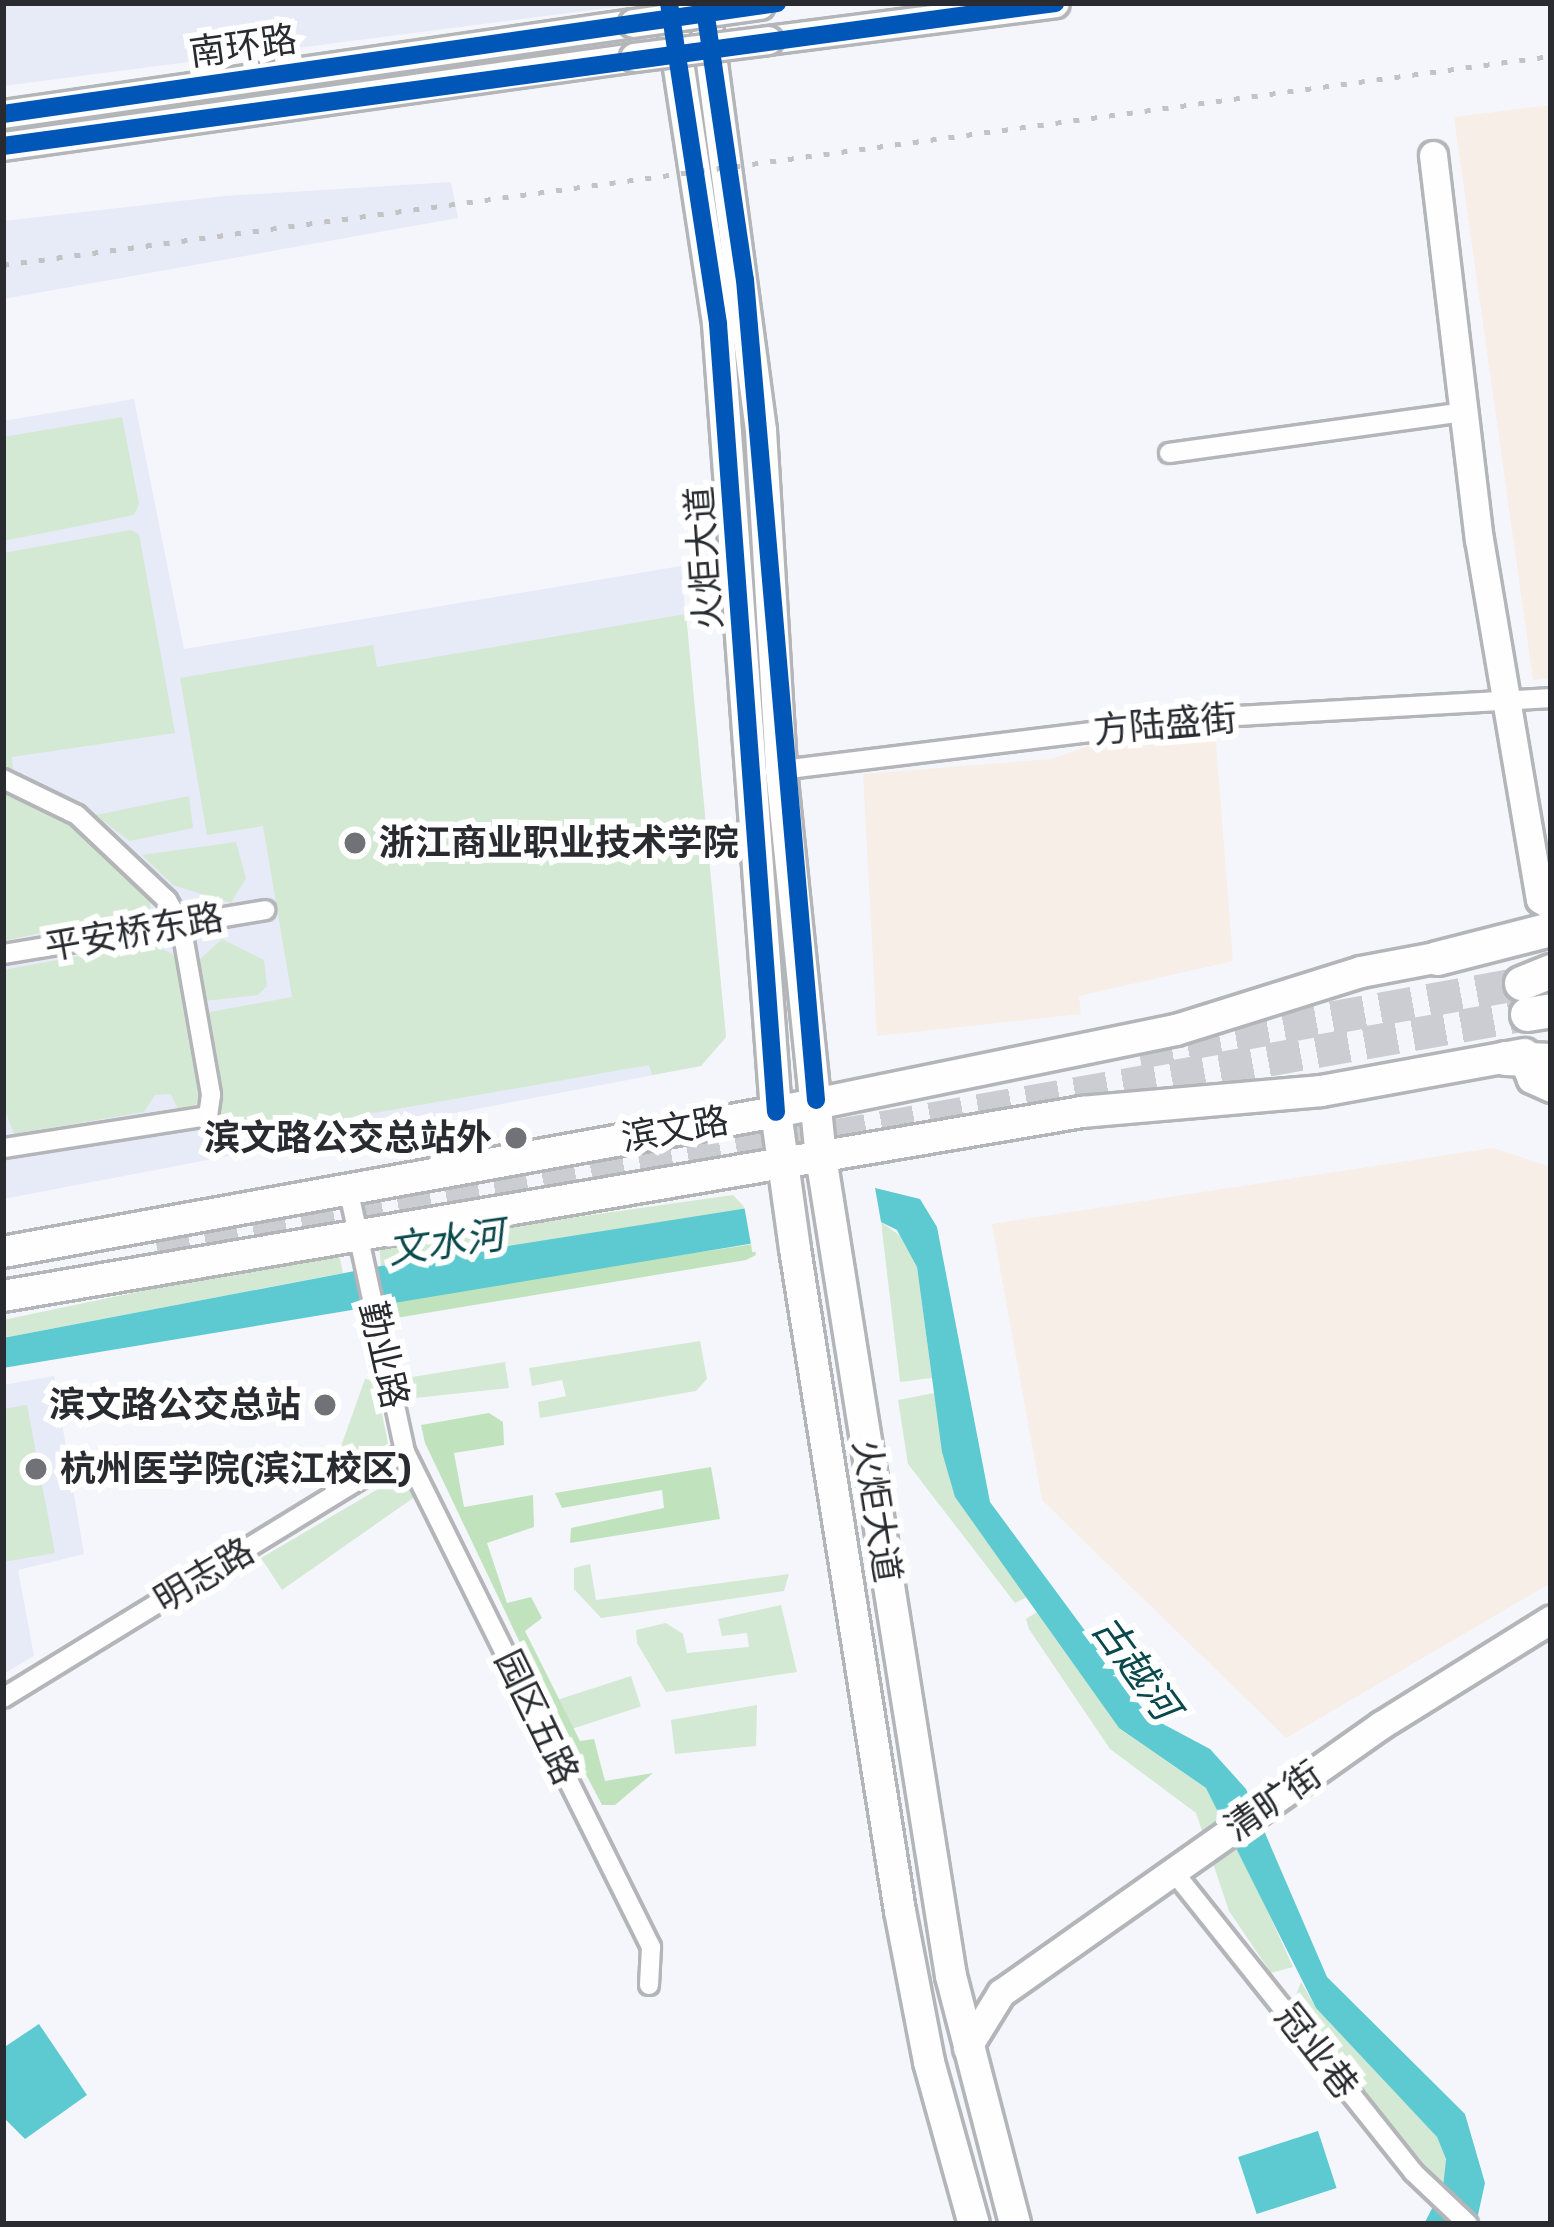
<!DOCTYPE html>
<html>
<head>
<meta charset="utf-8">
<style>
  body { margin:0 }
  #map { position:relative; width:1554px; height:2227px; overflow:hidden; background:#f5f6fb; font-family:Rubik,"Noto Sans SC",sans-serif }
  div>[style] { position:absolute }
  .commercial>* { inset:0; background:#f7eee7 }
  .built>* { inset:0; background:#e7eaf7 }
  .green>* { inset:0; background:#d3e9d3; transform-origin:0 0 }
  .forest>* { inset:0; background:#c0e3be }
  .water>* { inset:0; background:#5ccad0; transform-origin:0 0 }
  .pier>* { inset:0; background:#f5f6fb; transform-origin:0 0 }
  .highway-tunnel>* { height:33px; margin-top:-16.5px; transform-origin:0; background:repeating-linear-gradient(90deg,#cccdd2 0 33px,transparent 0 49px) }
  .roads { filter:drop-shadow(3px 0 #b4b5b9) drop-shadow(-3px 0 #b4b5b9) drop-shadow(0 3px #b4b5b9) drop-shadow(0 -3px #b4b5b9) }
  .street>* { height:18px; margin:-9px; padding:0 9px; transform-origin:9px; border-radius:9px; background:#fefefe }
  .secondary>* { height:27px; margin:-13.5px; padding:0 13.5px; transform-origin:13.5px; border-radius:13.5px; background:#fefefe }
  .primary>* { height:30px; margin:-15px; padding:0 15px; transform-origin:15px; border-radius:15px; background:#fefefe }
  .highway>* { height:33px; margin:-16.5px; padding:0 16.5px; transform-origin:16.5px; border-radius:16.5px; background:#fefefe }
  .rail>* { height:4.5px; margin-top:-2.25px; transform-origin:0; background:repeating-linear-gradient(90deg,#c3c3c5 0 6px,transparent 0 18px) }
  .bridges { filter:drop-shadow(3px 0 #b4b5b9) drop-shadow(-3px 0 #b4b5b9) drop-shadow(0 3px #b4b5b9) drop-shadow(0 -3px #b4b5b9) }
  .secondary-bridge>* { height:27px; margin:-13.5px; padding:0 13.5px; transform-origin:13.5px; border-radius:13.5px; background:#fefefe }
  .cycleway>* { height:18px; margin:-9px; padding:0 9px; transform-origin:9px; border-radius:9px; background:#0057b8 }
  .dots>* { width:33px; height:33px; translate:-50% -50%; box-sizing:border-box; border:6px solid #fff; border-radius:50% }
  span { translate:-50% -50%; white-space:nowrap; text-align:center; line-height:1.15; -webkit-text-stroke:12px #fff; paint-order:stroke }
  .street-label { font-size:36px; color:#2a2b30 }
  .poi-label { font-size:36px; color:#2a2b30; font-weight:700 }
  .left { translate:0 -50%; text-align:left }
  .right { translate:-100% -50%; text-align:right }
  .water-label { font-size:39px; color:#09484b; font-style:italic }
  .frame { position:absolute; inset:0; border:6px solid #2a2b30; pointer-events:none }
</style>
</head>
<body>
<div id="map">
  <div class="commercial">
    <div style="clip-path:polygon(1551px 105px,1551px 678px,1533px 680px,1454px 117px)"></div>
    <div style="clip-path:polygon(1216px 742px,1233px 961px,1079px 996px,1081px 1014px,877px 1036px,863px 774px,1051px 759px,1092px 745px)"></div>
    <div style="clip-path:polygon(1493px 1148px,1551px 1167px,1551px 1583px,1286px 1738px,1042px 1500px,992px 1224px)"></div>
  </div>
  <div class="built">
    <div style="clip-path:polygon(3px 3px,646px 3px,3px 86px)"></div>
    <div style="clip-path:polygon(451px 182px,458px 218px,3px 299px,3px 221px,224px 196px)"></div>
    <div style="clip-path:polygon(134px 399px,184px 649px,681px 566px,726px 1037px,701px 1066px,3px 1199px,3px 421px)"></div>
    <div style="clip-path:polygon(54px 1376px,84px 1554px,18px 1570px,34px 1656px,3px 1674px,3px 1385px)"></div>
  </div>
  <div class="green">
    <div style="clip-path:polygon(122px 417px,139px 504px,134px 515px,3px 541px,3px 437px)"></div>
    <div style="clip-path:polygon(131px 530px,139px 534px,175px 733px,12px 757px,13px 773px,3px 770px,3px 553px)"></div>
    <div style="clip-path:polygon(686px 614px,726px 1037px,701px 1066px,652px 1075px,649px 1065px,220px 1140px,199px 1014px,292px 997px,263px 826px,207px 835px,180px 678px,373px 645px,377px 667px)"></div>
    <div style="clip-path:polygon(3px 784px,72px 818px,151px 895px,150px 910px,3px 941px)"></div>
    <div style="clip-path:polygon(189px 796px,193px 828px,129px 841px,96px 815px)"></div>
    <div style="clip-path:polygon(236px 842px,246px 878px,231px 903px,173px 885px,142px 855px)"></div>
    <div style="clip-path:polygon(222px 939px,264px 960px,267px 986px,258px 995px,204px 1001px,198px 961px)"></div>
    <div style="clip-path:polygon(151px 943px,176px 956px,181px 972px,204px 1086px,194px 1109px,179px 1111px,171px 1094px,155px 1095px,144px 1112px,14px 1134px,3px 1105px,3px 970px)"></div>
    <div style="clip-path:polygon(733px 1195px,748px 1211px,381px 1266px,379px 1245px)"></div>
    <div style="clip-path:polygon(881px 1222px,909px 1242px,917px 1267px,932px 1378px,900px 1382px)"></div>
    <div style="clip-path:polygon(338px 1250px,343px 1273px,3px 1338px,3px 1320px)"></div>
    <div style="clip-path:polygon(700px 1341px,707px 1379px,696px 1391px,540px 1418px,538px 1402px,566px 1396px,562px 1380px,532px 1386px,529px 1368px)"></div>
    <div style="clip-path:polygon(505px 1362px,509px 1388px,415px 1398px,412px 1377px)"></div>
    <div style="clip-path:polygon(365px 1379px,375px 1381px,388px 1443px,345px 1479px,334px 1466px)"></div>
    <div style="clip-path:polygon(934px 1393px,955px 1497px,1027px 1597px,1015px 1603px,908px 1464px,898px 1400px)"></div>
    <div style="clip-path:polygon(27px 1405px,55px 1553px,3px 1562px,3px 1409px)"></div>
    <div style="clip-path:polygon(402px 1475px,416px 1496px,282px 1590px,261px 1558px)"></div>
    <div style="clip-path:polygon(590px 1564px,596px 1600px,789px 1574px,784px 1591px,601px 1618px,574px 1589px,574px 1568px)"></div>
    <div style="clip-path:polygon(781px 1605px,797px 1672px,666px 1692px,637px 1643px,636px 1630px,666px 1623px,683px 1634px,687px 1653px,749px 1647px,747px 1633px,722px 1636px,718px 1619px)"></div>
    <div style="clip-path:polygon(1037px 1612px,1119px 1728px,1206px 1788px,1220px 1807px,1293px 1967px,1271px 1973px,1229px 1911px,1196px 1813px,1110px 1749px,1029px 1629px,1026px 1619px)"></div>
    <div style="left:631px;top:1676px;width:32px;height:77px;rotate:72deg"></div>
    <div style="clip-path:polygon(757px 1705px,756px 1746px,675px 1754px,671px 1720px)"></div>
    <div style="clip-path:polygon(1301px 1982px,1316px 2008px,1437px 2137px,1446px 2159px,1443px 2187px,1293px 2003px)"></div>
  </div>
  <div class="forest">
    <div style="clip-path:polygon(754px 1244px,756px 1255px,746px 1260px,396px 1318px,389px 1312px,387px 1299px)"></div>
    <div style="clip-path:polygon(489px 1413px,503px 1422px,504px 1445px,454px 1453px,464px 1507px,533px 1495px,534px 1527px,487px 1543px,507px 1603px,531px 1597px,542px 1618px,525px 1631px,580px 1741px,594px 1739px,605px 1781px,653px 1773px,615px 1805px,602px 1805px,550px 1706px,425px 1443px,421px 1425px)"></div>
    <div style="clip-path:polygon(711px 1467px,720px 1519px,570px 1543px,571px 1528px,664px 1508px,662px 1490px,562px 1508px,555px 1493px)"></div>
  </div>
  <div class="water">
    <div style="clip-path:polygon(875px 1188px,920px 1199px,937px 1227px,990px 1502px,1148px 1716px,1210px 1749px,1246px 1789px,1327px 1977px,1465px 2114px,1485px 2183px,1476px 2224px,1424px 2224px,1443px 2187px,1446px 2159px,1437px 2137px,1316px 2008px,1206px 1788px,1119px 1728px,955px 1497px,942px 1452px,917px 1267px,897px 1230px,881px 1222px,3px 1368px,3px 1338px,381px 1266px)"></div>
    <div style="clip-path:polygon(39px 2024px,87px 2095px,25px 2139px,3px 2117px,3px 2048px)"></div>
    <div style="left:1318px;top:2131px;width:60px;height:84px;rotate:72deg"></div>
  </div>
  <div class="pier">
    <div style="left:874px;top:1182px;width:48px;height:132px;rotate:80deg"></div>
  </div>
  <div class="highway-tunnel">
    <div style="left:1139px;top:1052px;width:388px;rotate:-10.2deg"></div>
    <div style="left:158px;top:1254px;width:1390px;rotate:-9.94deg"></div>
  </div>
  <div class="roads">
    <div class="street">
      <div style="left:1169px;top:453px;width:299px;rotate:-7.9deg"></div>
      <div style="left:781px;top:770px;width:425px;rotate:-7deg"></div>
      <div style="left:1203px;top:718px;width:349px;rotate:-3.3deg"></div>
      <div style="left:3px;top:779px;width:82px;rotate:25.9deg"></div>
      <div style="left:77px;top:815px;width:124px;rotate:43.4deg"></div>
      <div style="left:167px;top:900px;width:28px;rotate:60deg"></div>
      <div style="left:181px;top:924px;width:174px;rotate:80deg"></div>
      <div style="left:211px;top:1095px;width:21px;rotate:98deg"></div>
      <div style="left:208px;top:1116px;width:207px;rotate:171.1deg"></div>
      <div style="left:3px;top:954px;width:266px;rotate:-9.5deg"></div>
      <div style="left:348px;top:1188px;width:270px;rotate:77.8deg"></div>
      <div style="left:405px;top:1452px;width:553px;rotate:63.57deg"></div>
      <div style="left:651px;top:1947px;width:38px;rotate:93deg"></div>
      <div style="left:3px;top:1698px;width:471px;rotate:-31.5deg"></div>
      <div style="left:1173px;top:1871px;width:385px;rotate:51.4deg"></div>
      <div style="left:1413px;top:2172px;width:76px;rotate:43.4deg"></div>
    </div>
    <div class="secondary">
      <div style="left:768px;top:40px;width:289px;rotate:-7.3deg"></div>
      <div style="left:3px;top:114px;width:637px;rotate:-8.22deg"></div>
      <div style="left:3px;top:146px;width:637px;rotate:-8.03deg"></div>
      <div style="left:1433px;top:155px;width:387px;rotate:83.2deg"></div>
      <div style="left:1479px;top:539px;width:365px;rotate:80.4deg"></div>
      <div style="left:1540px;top:899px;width:13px;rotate:32deg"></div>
      <div style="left:1525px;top:1064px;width:16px;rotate:68deg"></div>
      <div style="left:1531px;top:1079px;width:22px;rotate:24deg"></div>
      <div style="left:967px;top:2048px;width:65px;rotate:-58.3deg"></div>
      <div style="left:1001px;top:1993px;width:465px;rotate:-35.2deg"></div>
      <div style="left:1381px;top:1725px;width:200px;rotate:-31.9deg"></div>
    </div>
    <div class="primary">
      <div style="left:669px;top:3px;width:325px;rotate:81.3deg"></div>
      <div style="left:718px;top:324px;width:790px;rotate:85.79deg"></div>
      <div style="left:776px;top:1112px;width:138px;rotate:82.1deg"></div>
      <div style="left:795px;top:1249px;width:670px;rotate:80.99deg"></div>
      <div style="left:900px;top:1911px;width:154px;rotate:79.1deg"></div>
      <div style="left:929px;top:2062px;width:168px;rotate:74.5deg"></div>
      <div style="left:704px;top:3px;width:432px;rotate:82.4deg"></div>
      <div style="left:761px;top:431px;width:340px;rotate:86.6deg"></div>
      <div style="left:781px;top:770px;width:389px;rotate:84.1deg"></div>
      <div style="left:821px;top:1157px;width:829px;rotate:80.98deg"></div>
      <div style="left:951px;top:1976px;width:256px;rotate:75.5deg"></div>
      <div style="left:3px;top:1252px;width:786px;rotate:-10.27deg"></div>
      <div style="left:776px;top:1112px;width:408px;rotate:-11.6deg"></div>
      <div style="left:1176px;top:1030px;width:194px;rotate:-17.4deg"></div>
      <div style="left:1361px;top:972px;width:103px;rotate:-10.7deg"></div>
      <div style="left:3px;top:1296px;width:1095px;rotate:-9.68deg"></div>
      <div style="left:1082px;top:1112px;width:240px;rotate:-5deg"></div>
      <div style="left:1321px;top:1091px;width:207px;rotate:-10.3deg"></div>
    </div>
    <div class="highway">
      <div style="left:1437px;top:958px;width:118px;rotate:-14.3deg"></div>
      <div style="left:1521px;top:983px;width:32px;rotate:-22deg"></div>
      <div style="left:1527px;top:1014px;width:24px;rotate:-9deg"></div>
      <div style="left:1505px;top:1058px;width:46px;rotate:2.5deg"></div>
    </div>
  </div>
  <div class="rail">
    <div style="left:3px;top:265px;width:1562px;rotate:-7.69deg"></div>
  </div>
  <div class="bridges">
    <div class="secondary-bridge">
      <div style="left:633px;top:23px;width:128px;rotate:-8.1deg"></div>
      <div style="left:634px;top:57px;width:135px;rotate:-7.2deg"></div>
    </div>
  </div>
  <div class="cycleway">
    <div style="left:669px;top:3px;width:325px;rotate:81.3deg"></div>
    <div style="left:718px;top:324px;width:790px;rotate:85.79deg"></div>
    <div style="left:704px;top:3px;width:280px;rotate:81.6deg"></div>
    <div style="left:745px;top:280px;width:823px;rotate:85.05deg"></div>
    <div style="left:3px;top:114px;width:782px;rotate:-8.16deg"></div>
    <div style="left:3px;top:146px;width:1062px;rotate:-7.74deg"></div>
  </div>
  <div class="dots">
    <div style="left:355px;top:843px;background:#717277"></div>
    <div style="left:516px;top:1138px;background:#717277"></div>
    <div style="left:325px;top:1405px;background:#717277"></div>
    <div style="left:36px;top:1469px;background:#717277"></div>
  </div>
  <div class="street-label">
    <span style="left:243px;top:46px;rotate:-8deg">南环路</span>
    <span style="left:704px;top:558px;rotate:-94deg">火炬大道</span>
    <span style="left:1165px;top:724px;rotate:-5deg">方陆盛街</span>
    <span style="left:134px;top:932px;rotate:-10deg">平安桥东路</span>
    <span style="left:675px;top:1129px;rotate:-10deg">滨文路</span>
    <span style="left:384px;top:1355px;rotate:77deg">勤业路</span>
    <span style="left:877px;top:1511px;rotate:81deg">火炬大道</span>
    <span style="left:204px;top:1575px;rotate:-31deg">明志路</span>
    <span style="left:537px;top:1717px;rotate:64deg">园区五路</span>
    <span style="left:1273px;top:1801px;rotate:-35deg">清旷街</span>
    <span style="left:1317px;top:2051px;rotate:52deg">冠业巷</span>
  </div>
  <div class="poi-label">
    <span class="left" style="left:379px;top:843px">浙江商业职业技术学院</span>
    <span class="right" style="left:492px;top:1138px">滨文路公交总站外</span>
    <span class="right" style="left:301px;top:1405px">滨文路公交总站</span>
    <span class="left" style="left:60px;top:1469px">杭州医学院(滨江校区)</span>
  </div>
  <div class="water-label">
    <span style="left:446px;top:1243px;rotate:-8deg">文水河</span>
    <span style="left:1135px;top:1668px;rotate:54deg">古越河</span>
  </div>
  <div class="frame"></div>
</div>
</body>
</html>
